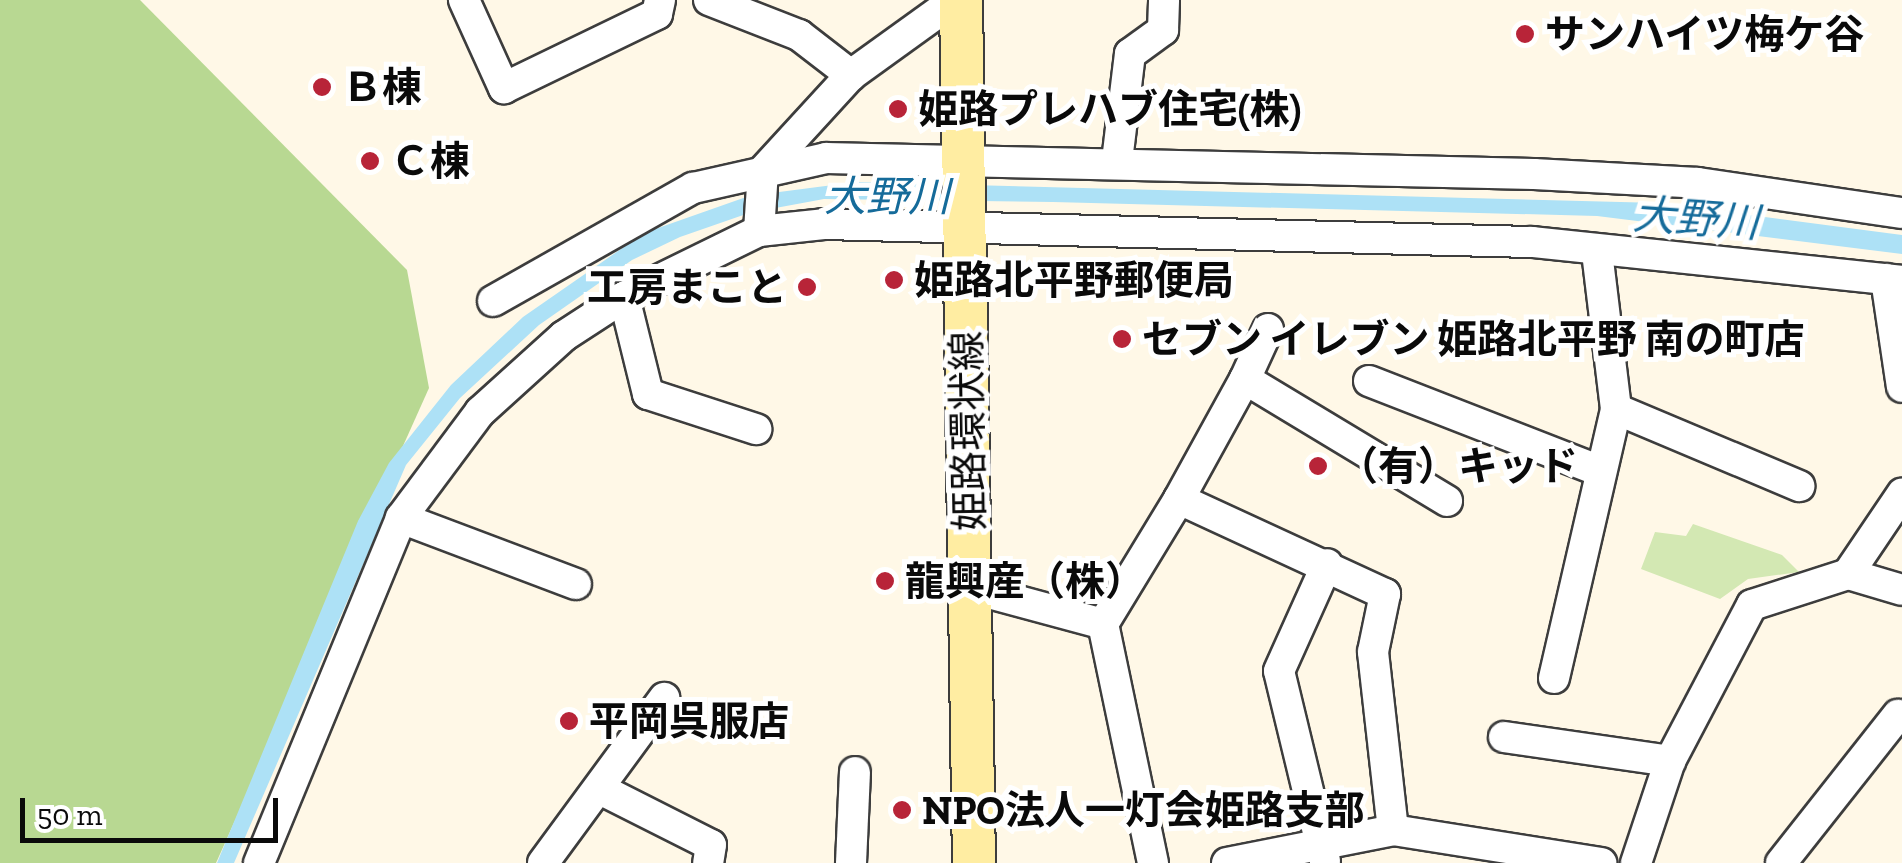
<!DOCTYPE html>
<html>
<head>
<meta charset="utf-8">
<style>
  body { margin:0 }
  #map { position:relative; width:1902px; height:863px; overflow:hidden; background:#fff8e7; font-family:"Zilla Slab","Noto Sans JP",serif }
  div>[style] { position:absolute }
  .green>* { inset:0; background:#d3e8b3 }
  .forest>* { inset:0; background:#b8d892 }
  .water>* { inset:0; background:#ade1f6 }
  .roads { filter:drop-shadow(2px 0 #3d3d3d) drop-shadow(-2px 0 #3d3d3d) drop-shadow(0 2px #3d3d3d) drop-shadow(0 -2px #3d3d3d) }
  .street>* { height:30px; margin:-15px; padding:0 15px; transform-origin:15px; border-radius:15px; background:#fff }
  .secondary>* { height:42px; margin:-21px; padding:0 21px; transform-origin:21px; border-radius:21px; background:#ffeda2 }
  .dots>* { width:28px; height:28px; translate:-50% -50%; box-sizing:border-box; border:5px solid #fff; border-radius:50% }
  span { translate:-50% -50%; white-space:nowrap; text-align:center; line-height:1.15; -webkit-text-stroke:10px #fff; paint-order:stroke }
  .poi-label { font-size:40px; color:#0a0a0a; font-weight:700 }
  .left { translate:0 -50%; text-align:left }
  .right { translate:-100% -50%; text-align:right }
  .street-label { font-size:40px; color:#0a0a0a }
  .water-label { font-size:42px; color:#156b9a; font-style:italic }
  .scale { position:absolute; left:20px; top:798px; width:258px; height:45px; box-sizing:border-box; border:5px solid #0a0a0a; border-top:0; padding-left:12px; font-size:30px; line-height:35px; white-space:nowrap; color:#0a0a0a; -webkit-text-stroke:8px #fff; paint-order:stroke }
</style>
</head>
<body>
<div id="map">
  <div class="green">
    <div style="clip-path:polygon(1693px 524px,1782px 555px,1799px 572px,1748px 579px,1720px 599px,1641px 569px,1655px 532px,1686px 536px)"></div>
  </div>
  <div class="forest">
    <div style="clip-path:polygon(0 0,140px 0,407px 270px,429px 388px,216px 863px,0 863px)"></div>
  </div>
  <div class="water">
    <div style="clip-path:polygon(856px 182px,1659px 203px,1902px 235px,1902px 254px,1597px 216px,1053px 202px,824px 199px,749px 213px,680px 237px,632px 260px,539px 325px,460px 398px,406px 465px,234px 863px,217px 863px,358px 521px,389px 463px,451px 385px,523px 317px,644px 233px,749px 196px)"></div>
  </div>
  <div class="roads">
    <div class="street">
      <div style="left:464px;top:0;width:97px;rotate:65.6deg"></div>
      <div style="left:504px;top:88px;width:170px;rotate:-25.8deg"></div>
      <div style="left:657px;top:14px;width:14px;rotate:-78deg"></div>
      <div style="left:709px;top:0;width:97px;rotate:21.3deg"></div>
      <div style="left:799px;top:35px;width:66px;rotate:37.6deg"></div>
      <div style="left:1117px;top:161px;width:108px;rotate:-83.1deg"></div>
      <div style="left:1130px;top:54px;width:41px;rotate:-36deg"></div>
      <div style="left:1163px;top:30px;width:30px;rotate:-88deg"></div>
      <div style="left:759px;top:231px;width:60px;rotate:-86.2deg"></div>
      <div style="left:763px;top:171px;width:130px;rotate:-47.5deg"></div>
      <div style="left:851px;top:75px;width:128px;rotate:-35.8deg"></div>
      <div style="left:1886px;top:279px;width:109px;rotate:81.6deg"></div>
      <div style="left:624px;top:297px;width:100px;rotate:76.1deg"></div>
      <div style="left:648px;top:394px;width:114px;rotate:18deg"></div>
      <div style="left:493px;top:301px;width:230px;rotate:-29.5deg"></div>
      <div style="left:693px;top:188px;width:136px;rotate:-12.7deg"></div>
      <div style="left:826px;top:158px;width:708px;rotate:1.29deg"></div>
      <div style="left:1534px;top:174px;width:164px;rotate:3.1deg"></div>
      <div style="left:1698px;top:183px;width:206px;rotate:8.4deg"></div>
      <div style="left:1245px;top:379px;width:55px;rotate:-65.3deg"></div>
      <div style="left:1369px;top:381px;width:248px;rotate:21.3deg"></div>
      <div style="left:1616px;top:409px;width:199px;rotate:22.8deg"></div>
      <div style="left:1179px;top:499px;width:137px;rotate:-61.2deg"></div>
      <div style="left:1245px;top:379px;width:236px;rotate:31.1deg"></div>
      <div style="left:401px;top:518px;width:187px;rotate:20.7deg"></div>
      <div style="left:1848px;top:574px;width:56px;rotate:16.5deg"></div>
      <div style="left:970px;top:588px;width:138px;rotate:15.1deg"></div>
      <div style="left:1554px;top:678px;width:276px;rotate:-77deg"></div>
      <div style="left:1616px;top:409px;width:158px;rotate:-96.9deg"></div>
      <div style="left:1504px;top:737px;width:168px;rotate:8.2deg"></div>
      <div style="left:600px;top:789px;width:124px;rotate:26.8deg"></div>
      <div style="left:711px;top:845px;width:18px;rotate:99deg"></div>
      <div style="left:1325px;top:861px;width:195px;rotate:-103.6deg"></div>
      <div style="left:1279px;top:671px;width:117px;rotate:-65.8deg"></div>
      <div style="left:259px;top:863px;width:373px;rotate:-67.6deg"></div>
      <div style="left:401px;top:518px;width:132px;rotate:-53.3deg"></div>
      <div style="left:480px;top:412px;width:113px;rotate:-42.1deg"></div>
      <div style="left:564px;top:336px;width:72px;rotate:-33deg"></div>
      <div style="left:624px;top:297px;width:150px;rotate:-26.1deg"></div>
      <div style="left:759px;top:231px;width:65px;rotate:-6.1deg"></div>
      <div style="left:824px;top:224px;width:708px;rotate:1.46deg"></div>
      <div style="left:1532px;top:242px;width:372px;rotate:6deg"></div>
      <div style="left:543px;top:863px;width:205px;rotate:-53.7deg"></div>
      <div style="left:851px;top:863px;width:91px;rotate:-87.5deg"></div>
      <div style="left:1153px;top:863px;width:244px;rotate:-101.8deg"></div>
      <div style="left:1103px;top:624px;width:146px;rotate:-58.7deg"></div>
      <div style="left:1179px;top:499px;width:227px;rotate:24.8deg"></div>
      <div style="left:1385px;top:594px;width:59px;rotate:101.7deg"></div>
      <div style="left:1373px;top:652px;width:179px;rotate:83.6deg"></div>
      <div style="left:1227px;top:863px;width:169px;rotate:-11.2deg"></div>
      <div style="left:1393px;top:830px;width:211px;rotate:9deg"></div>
      <div style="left:1636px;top:863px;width:108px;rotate:-71.6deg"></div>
      <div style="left:1670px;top:761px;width:176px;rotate:-62.3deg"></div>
      <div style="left:1752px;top:605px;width:101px;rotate:-17.9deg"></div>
      <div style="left:1848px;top:574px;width:97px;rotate:-56deg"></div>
      <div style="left:1781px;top:863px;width:189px;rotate:-51.7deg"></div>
    </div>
    <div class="secondary">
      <div style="left:961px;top:0;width:863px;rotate:89.14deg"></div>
    </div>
  </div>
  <div class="dots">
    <div style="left:1525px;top:34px;background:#b82438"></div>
    <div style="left:322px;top:87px;background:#b82438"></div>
    <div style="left:898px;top:109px;background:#b82438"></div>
    <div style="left:370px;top:161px;background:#b82438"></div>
    <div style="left:894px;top:280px;background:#b82438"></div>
    <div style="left:807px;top:287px;background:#b82438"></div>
    <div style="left:1122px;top:339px;background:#b82438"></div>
    <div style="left:1318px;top:466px;background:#b82438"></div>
    <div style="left:885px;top:581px;background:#b82438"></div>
    <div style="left:569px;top:721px;background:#b82438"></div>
    <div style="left:902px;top:810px;background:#b82438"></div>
  </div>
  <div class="poi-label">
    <span class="left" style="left:1545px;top:34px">サンハイツ梅ケ谷</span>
    <span class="left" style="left:342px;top:87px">Ｂ棟</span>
    <span class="left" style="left:918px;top:109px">姫路プレハブ住宅(株)</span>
    <span class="left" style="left:390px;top:161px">Ｃ棟</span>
    <span class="left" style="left:914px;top:280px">姫路北平野郵便局</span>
    <span class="right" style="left:787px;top:287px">工房まこと</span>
    <span class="left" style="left:1142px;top:339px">セブン イレブン 姫路北平野 南の町店</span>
    <span class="left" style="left:1338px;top:466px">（有）キッド</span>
    <span class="left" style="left:905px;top:581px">龍興産（株）</span>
    <span class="left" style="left:589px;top:721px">平岡呉服店</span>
    <span class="left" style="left:922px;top:810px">NPO法人一灯会姫路支部</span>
  </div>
  <div class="street-label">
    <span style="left:968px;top:431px;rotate:-91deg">姫路環状線</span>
  </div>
  <div class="water-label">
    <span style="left:887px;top:197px">大野川</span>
    <span style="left:1696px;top:219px;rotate:4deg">大野川</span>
  </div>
  <div class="scale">50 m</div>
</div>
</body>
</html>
